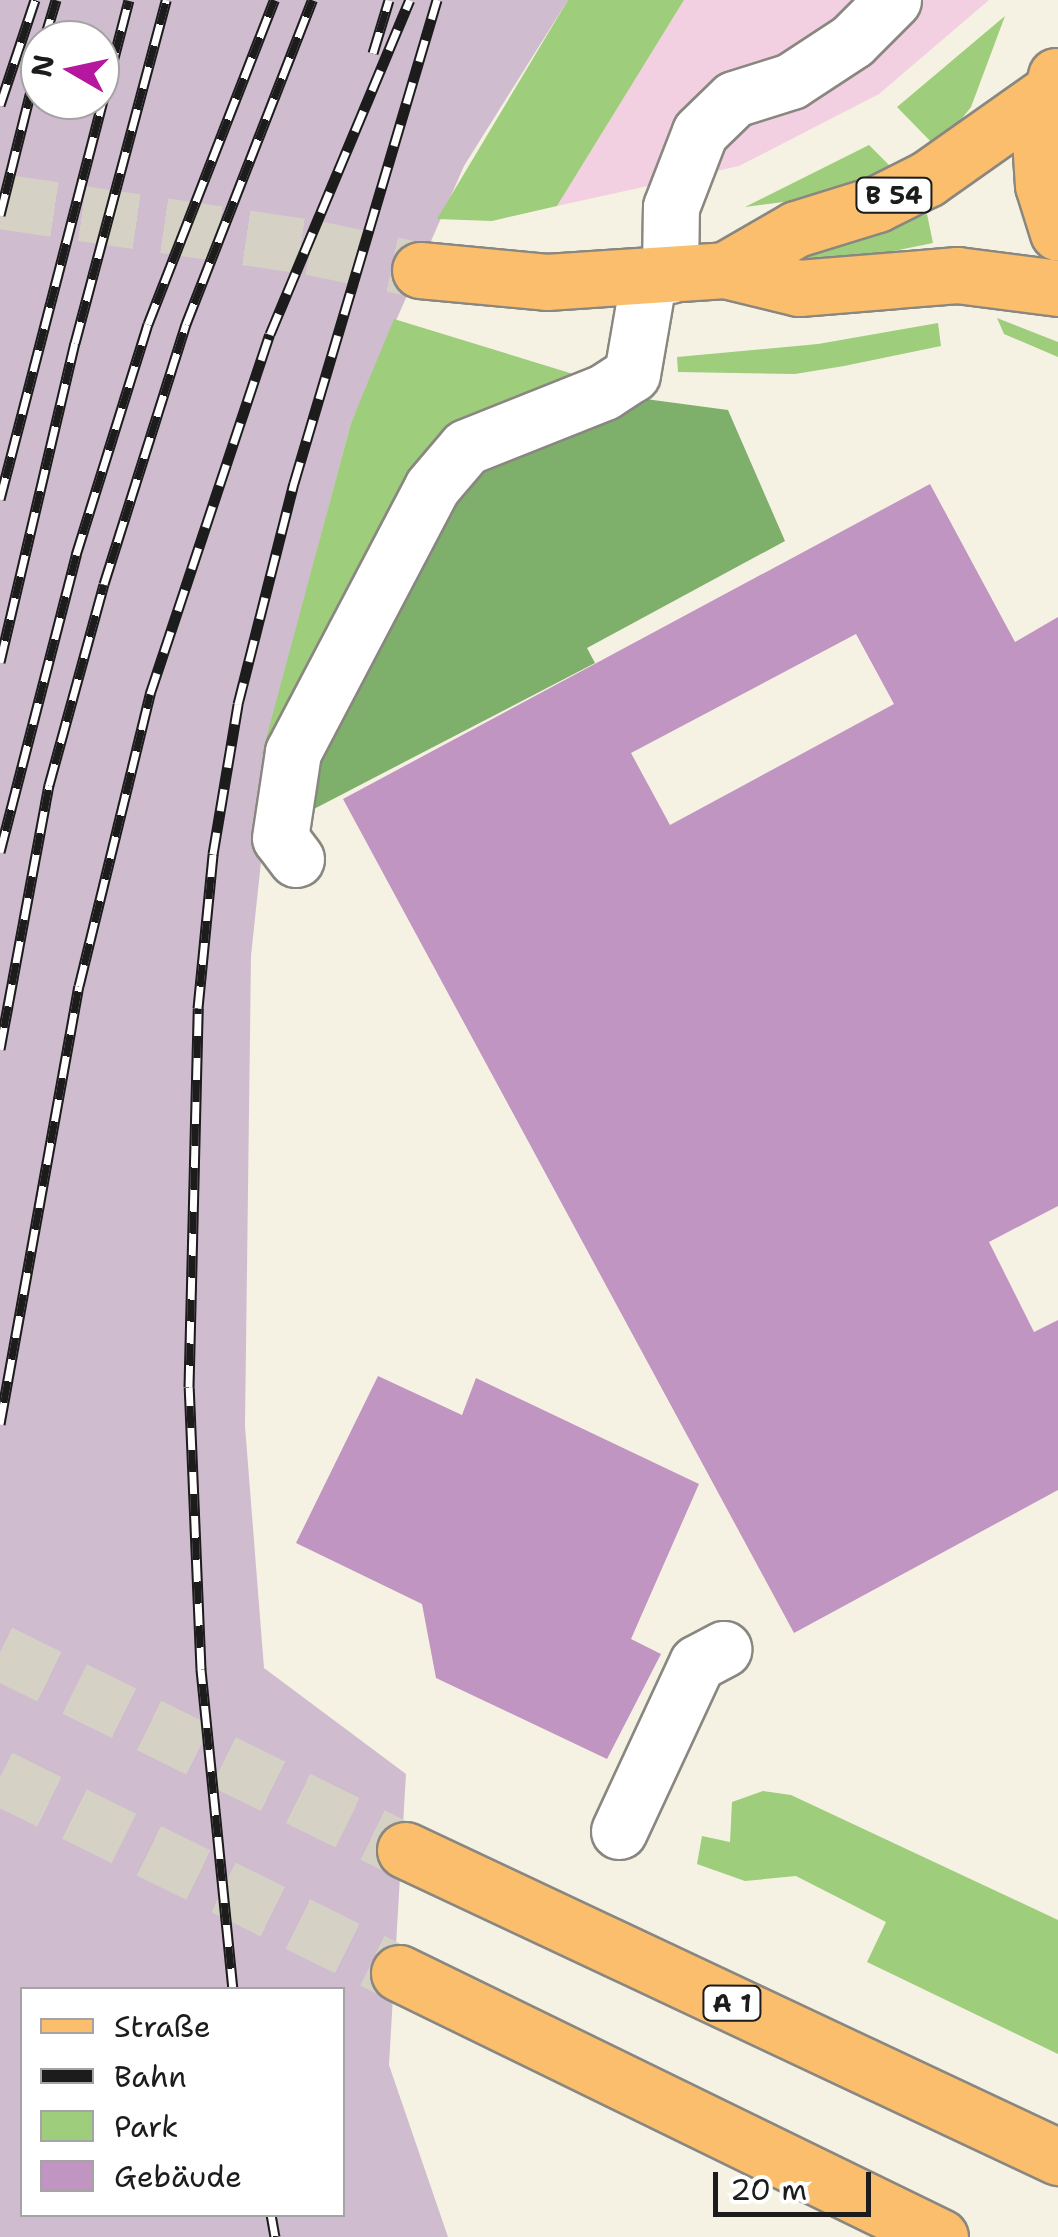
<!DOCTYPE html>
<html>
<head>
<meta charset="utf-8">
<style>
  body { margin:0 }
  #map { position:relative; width:1058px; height:2237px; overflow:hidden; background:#f6f2e3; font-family:"Shantell Sans",sans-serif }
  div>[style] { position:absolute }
  .built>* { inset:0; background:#f2cfe1 }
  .industrial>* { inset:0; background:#cfbdcf }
  .green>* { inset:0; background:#9ecd7b }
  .forest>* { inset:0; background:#7eb06b }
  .building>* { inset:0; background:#c095c2 }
  .major-tunnel>* { height:55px; margin-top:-27.5px; transform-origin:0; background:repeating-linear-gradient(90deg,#d5d2c5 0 55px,transparent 0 83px) }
  .highway-tunnel>* { height:55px; margin-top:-27.5px; transform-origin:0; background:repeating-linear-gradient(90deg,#d5d2c5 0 55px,transparent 0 83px) }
  .roads { filter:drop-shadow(2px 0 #898780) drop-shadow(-2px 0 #898780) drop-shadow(0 2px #898780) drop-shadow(0 -2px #898780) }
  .minor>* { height:55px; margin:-27.5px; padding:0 27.5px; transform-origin:27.5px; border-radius:27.5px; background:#fff }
  .major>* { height:55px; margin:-27.5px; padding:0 27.5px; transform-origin:27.5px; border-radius:27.5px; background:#fabe6d }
  .highway>* { height:55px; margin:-27.5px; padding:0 27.5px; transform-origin:27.5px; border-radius:27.5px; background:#fabe6d }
  .rail>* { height:11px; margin-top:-5.5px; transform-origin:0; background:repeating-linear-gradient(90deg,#fff 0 22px,#1c1c1c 0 44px); box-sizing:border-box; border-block:2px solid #1c1c1c }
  span { translate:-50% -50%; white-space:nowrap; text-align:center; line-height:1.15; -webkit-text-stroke:9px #fff; paint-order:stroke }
  .shield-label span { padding:2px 8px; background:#fff; border:2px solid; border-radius:8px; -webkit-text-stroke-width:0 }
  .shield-label { font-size:25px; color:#1c1c1c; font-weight:700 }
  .legend { position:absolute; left:20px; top:1987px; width:325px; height:230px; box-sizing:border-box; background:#fff; border:2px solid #a4a4a4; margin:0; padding:12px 18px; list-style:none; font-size:30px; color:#1c1c1c }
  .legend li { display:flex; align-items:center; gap:20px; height:50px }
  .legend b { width:50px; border:2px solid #a4a4a4 }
  .north { position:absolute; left:20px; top:20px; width:100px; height:100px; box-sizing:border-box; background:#fff; border:2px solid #a4a4a4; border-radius:50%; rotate:279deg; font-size:28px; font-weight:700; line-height:40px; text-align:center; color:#1c1c1c }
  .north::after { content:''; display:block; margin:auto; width:35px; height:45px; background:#b5179e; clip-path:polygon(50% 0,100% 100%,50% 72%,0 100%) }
  .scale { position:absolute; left:713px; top:2172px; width:158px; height:45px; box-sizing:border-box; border:5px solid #1c1c1c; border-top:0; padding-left:12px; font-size:30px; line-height:35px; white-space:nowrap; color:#1c1c1c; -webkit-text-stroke:8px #fff; paint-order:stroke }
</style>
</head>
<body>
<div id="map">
  <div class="built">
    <div style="clip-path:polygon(684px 0,989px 0,879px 94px,739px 166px,557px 206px)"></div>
  </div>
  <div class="industrial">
    <div style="clip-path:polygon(evenodd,0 0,568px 0,464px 166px,351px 423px,263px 754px,272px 759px,251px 956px,245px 1426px,264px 1668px,406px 1774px,389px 2065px,448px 2237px,0 2237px,0 0,40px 40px,100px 40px,100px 100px,40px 100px,40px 40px,0 0,22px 1990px,342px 1990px,342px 2214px,22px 2214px,22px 1990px)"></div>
  </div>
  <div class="green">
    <div style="clip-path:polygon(568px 0,684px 0,557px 206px,492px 221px,437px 219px)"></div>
    <div style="clip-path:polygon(1005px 16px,971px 107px,938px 149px,897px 107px)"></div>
    <div style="clip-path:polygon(869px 145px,896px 172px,854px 193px,745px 207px)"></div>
    <div style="clip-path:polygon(927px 214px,933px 243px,835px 263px,753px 257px,887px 229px)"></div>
    <div style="clip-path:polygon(997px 318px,1058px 342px,1058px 357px,1004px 334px)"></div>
    <div style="clip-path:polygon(394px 319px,596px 381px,272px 759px,262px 754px,351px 423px)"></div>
    <div style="clip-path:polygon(938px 323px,941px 346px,844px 366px,795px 374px,678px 372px,677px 357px,818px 344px)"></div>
    <div style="clip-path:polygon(763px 1791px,791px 1795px,1058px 1920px,1058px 2054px,867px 1962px,886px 1922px,796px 1876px,745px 1881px,697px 1864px,702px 1836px,730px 1842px,732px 1802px)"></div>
  </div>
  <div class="forest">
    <div style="clip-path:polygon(623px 396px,728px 410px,785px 541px,587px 648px,595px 663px,312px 810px,297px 792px,471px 459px)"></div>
  </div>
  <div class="building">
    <div style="clip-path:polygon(evenodd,930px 484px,1015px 642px,1058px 617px,1058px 1206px,989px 1242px,1034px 1332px,1058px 1320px,1058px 1490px,794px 1633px,343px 799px,930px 484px,856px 634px,894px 704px,670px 825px,631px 753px,856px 634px)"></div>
    <div style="clip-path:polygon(378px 1376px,462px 1415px,476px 1378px,699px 1484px,631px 1639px,661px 1654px,607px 1759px,436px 1678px,422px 1604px,296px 1543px)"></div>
  </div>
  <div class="major-tunnel">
    <div style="left:0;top:201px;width:314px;rotate:8.4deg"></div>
    <div style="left:311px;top:247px;width:111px;rotate:11.9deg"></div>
  </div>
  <div class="highway-tunnel">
    <div style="left:0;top:1652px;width:451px;rotate:26.1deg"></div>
    <div style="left:0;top:1777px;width:445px;rotate:26.2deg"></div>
  </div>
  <div class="roads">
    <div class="minor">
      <div style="left:670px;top:275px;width:68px;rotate:-89.2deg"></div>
      <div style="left:671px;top:207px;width:80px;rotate:-68.9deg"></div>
      <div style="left:700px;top:132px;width:47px;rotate:-44.1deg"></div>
      <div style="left:734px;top:99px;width:60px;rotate:-17.5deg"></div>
      <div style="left:791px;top:81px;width:73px;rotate:-33.3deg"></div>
      <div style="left:852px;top:41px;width:58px;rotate:-45deg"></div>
      <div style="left:296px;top:859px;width:26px;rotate:-127deg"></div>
      <div style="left:280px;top:838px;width:87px;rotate:-81.4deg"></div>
      <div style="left:293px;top:752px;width:299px;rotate:-62.3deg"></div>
      <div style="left:432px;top:487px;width:52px;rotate:-49.6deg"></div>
      <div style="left:466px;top:447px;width:149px;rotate:-21.7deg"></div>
      <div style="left:604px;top:392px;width:33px;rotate:-33deg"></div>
      <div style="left:632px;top:374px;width:99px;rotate:-80.2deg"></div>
      <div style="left:619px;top:1831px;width:185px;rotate:-65.1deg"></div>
      <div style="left:697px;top:1663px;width:30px;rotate:-28deg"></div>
    </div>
    <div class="major">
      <div style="left:1056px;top:76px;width:65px;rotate:104.3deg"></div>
      <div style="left:1040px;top:139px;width:46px;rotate:86.3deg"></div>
      <div style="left:1043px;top:185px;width:50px;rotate:72.6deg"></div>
      <div style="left:420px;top:270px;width:127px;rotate:5.4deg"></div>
      <div style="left:546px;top:282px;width:179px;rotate:-3.8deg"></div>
      <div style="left:725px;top:270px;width:76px;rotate:13.7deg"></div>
      <div style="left:799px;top:288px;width:159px;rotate:-4.7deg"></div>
      <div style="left:957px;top:275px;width:102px;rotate:7.3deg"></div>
      <div style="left:725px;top:270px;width:82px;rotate:-30deg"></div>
      <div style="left:796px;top:229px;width:85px;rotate:-17.2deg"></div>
      <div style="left:877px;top:204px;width:56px;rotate:-26.6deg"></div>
      <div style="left:927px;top:179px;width:149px;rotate:-35.2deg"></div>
    </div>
    <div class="highway">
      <div style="left:405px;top:1850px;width:722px;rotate:25.18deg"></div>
      <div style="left:399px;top:1973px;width:602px;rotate:26.01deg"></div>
    </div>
  </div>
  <div class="rail">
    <div style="left:44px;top:40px;width:42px;rotate:-73.3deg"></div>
    <div style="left:373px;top:53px;width:55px;rotate:-73.2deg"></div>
    <div style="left:0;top:105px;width:111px;rotate:-71.6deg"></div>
    <div style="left:0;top:215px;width:166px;rotate:-76deg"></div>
    <div style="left:0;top:499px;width:515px;rotate:-75.51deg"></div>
    <div style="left:0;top:662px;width:328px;rotate:-76.8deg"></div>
    <div style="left:75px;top:343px;width:355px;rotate:-75.1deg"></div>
    <div style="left:0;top:852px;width:307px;rotate:-75.6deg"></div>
    <div style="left:76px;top:555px;width:242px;rotate:-72.7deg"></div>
    <div style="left:148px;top:324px;width:348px;rotate:-68.7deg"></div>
    <div style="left:0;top:1049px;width:269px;rotate:-79.5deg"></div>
    <div style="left:49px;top:785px;width:208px;rotate:-74.7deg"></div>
    <div style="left:104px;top:584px;width:273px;rotate:-72.5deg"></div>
    <div style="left:186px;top:324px;width:348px;rotate:-68.7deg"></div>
    <div style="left:0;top:1424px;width:445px;rotate:-79.8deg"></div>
    <div style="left:79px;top:986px;width:301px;rotate:-76.3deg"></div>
    <div style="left:150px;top:694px;width:379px;rotate:-71.6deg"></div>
    <div style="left:270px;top:334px;width:362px;rotate:-67.3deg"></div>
    <div style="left:233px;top:1990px;width:323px;rotate:-95.7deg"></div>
    <div style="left:201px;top:1669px;width:282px;rotate:-92.4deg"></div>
    <div style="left:189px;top:1387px;width:379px;rotate:-88.6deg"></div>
    <div style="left:198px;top:1008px;width:155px;rotate:-84.4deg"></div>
    <div style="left:213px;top:854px;width:152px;rotate:-80.5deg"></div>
    <div style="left:238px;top:704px;width:228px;rotate:-75.8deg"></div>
    <div style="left:294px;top:483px;width:504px;rotate:-73.51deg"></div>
    <div style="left:271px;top:2214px;width:23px;rotate:80deg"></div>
  </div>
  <div class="shield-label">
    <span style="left:894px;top:195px">B 54</span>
    <span style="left:732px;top:2003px">A 1</span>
  </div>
  <ul class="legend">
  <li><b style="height:12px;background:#fabe6d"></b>Straße</li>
  <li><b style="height:12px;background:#1c1c1c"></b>Bahn</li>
  <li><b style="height:28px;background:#9ecd7b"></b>Park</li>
  <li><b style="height:28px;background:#c095c2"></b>Gebäude</li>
  </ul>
  <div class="north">N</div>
  <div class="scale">20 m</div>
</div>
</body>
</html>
